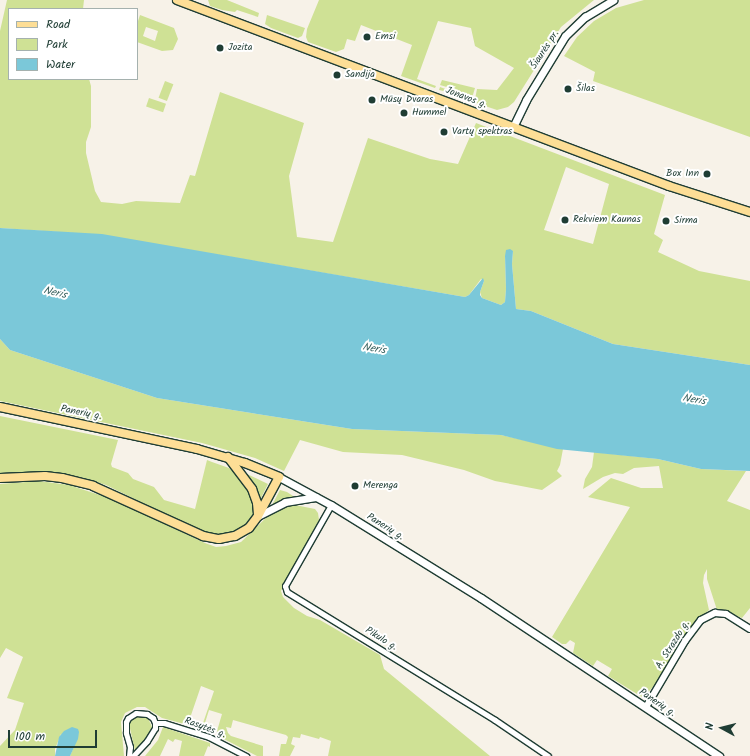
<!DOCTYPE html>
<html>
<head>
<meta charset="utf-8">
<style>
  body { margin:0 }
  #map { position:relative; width:750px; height:756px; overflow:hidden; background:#f7f2e8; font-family:Kalam,sans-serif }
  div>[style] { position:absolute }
  .green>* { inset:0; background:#cfe195; transform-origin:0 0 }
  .water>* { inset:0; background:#7bc8d9 }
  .roads { filter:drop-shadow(1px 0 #1f3d34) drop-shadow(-1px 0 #1f3d34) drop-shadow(0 1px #1f3d34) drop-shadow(0 -1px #1f3d34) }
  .minor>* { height:5px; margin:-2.5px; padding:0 2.5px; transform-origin:2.5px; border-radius:2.5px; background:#fff }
  .tertiary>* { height:6px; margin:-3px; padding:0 3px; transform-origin:3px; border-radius:3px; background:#fff }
  .secondary>* { height:7px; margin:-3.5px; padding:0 3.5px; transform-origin:3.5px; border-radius:3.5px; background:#fff }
  .primary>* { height:8px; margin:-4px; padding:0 4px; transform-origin:4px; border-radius:4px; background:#fdde96 }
  .trunk>* { height:8px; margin:-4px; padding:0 4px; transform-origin:4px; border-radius:4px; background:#fdde96 }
  .dots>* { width:11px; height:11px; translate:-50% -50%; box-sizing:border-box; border:2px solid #fff; border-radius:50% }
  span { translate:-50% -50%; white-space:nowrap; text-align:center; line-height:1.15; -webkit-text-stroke:4px #fff; paint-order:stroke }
  .poi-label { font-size:10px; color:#1f3d34 }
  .left { translate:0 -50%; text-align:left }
  .right { translate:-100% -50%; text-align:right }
  .street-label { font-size:10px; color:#1f3d34 }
  .water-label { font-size:11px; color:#36605d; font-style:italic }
  .legend { position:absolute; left:8px; top:8px; width:130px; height:72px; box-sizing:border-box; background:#fff; border:1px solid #a5b1ae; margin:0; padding:5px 7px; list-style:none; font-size:12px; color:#1f3d34 }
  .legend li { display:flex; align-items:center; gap:8px; height:20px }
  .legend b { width:20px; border:1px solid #a5b1ae }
  .north { position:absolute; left:702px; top:708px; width:40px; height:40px; -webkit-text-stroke:3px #fff; paint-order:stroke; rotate:277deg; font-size:11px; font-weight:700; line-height:16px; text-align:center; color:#1f3d34 }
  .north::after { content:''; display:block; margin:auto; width:14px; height:18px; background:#1f3d34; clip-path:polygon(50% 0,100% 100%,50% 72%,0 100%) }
  .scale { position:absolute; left:8px; top:730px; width:89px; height:18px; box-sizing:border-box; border:2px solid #1f3d34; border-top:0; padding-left:5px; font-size:12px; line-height:14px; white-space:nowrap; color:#1f3d34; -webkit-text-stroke:3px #fff; paint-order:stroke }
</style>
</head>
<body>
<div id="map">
  <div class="green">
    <div style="clip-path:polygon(evenodd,7px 0,84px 0,83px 9px,9px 9px,9px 79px,89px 79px,91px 86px,91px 127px,86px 142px,86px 153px,95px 191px,101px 202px,122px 204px,136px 201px,180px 203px,190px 175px,195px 176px,220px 92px,304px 123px,289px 176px,297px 237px,333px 242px,368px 138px,430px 159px,458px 164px,476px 123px,665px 195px,654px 234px,663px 240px,658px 252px,699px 271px,750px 281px,750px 365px,613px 344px,531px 311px,516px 309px,512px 264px,513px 251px,505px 256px,506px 289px,505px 302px,501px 305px,482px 298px,480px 292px,484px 281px,481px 279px,469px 295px,465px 297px,102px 235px,0 228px,0 31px,7px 0,566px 167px,609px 184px,593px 244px,544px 230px,566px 167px)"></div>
    <div style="clip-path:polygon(208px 0,227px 0,259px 13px,258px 17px,237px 10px,235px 12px,222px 10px,210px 6px)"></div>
    <div style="clip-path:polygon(319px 0,594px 0,561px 27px,514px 102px,508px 107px,497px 110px,467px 100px,468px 97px,439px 90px,440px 87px,451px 91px,450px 88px,440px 85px,442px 80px,475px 88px,472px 98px,475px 99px,477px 89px,497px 90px,514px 68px,475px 46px,471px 28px,438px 21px,417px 79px,436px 86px,435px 88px,401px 76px,412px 45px,361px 25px,355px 41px,347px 39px,344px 49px,336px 52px,308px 42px,306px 37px,307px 29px)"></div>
    <div style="clip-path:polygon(644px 0,750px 0,750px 137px,593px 81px,595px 72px,564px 56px,577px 37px,594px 21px,616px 8px)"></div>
    <div style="clip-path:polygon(evenodd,140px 15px,174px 28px,178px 39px,173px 50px,162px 51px,137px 42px,137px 24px,140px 15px,146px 27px,158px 31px,155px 41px,143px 36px,146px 27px)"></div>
    <div style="clip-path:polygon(267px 15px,305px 28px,302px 36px,298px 38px,271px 28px,265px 24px)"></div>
    <div style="left:165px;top:81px;width:9px;height:18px;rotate:21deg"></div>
    <div style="left:149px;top:98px;width:18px;height:9px;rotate:19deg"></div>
    <div style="clip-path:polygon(0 339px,10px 350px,157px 398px,352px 429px,501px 435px,563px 449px,560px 465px,557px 471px,562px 476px,542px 490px,495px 481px,464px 470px,402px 455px,343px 452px,300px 440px,284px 471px,255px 458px,202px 443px,0 401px)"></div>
    <div style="clip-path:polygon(0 416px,118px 440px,111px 464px,112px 467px,128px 473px,133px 479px,154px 487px,164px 500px,195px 509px,207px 460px,212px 462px,229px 468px,239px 476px,249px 488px,254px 507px,253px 515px,242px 528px,231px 534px,220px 536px,204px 533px,106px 485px,84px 478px,45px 472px,0 473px)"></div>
    <div style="clip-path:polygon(594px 452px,658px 459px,701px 469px,746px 471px,727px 501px,750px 510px,750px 608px,742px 618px,725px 611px,717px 610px,707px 579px,707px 569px,704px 575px,703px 583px,709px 610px,694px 623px,656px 683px,646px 695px,642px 697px,608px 676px,612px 669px,597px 660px,593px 666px,573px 653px,575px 643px,570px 640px,566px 644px,562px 644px,552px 637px,630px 507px,588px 497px,611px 478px,641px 488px,663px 488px,659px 466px,634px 468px,623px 474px,615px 473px,603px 477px,583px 489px,585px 479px,592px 467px)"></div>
    <div style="clip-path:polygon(245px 473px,268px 484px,259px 502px)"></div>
    <div style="clip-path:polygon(39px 481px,69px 485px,112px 499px,205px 543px,216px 547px,226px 546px,241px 542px,274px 510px,285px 506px,295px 505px,315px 509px,318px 513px,319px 520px,285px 583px,281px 591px,283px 597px,294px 608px,307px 616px,320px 620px,380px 655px,384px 669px,490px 756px,328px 756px,331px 741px,320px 737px,319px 739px,301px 734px,300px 738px,293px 737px,291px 744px,295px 746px,290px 756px,279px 756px,281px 744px,286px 744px,288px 737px,286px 735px,233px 720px,231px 728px,226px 727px,228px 733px,231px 736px,263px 746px,263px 756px,257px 756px,218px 736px,217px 731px,222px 714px,209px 710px,204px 726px,208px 728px,206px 732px,198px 729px,199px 725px,202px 726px,214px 691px,201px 686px,189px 721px,193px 723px,192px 726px,162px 718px,145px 707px,137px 707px,125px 713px,121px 722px,124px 756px,70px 756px,74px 747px,61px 734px,55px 749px,55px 756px,0 756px,0 746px,15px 730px,24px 703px,7px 698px,23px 657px,6px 648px,0 658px,0 484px)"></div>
    <div style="clip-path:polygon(280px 490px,287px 492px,296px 498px,272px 505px)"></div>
    <div style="clip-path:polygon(137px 715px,144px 715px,148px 718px,152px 727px,145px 741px,135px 751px,129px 724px,132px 718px)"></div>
    <div style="clip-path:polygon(163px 727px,210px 743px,210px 747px,208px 746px,204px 756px,179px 756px,182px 741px,175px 739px,173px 742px,168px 739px,160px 756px,145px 756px,158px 740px)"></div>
  </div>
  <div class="water">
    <div style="clip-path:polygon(0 228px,102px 234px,465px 297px,469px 295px,483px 278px,484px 281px,480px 292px,480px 295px,482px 298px,501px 305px,505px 302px,506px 289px,505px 256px,506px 250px,510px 249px,513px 251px,512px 264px,516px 309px,531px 311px,613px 344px,750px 365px,750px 471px,701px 469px,658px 459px,557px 449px,501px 435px,352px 429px,157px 398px,10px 350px,0 339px)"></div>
    <div style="clip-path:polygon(72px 727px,78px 729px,79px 732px,78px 739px,70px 756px,55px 756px,59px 737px,64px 731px)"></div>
  </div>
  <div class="roads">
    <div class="minor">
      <div style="left:331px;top:505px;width:93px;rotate:119.6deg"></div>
      <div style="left:285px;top:586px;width:6px;rotate:72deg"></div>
      <div style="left:287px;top:592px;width:244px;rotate:31.6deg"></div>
      <div style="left:495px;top:720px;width:64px;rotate:34.2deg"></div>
      <div style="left:155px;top:723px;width:9px"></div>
      <div style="left:164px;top:723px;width:47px;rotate:17.3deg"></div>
      <div style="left:209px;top:737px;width:42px;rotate:27.2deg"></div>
      <div style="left:129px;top:756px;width:9px;rotate:-84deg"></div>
      <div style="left:130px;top:747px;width:15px;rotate:-106deg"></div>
      <div style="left:126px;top:733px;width:11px;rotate:-90deg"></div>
      <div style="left:126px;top:722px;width:4px;rotate:-63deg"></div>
      <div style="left:128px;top:718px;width:9px;rotate:-32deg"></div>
      <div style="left:136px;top:713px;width:11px;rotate:5deg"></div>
      <div style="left:147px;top:714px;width:7px;rotate:34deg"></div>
      <div style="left:153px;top:718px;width:5px;rotate:68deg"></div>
      <div style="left:155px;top:723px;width:5px;rotate:90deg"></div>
      <div style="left:155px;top:728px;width:15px;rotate:122deg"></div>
      <div style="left:147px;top:741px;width:21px;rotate:133deg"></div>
    </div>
    <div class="tertiary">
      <div style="left:646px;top:707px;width:77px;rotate:-59.4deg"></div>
      <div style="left:685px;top:641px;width:26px;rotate:-53deg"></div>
      <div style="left:701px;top:620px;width:16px;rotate:-27deg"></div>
      <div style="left:715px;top:613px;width:11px;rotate:5deg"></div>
      <div style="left:726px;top:614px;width:28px;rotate:32deg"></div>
    </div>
    <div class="secondary">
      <div style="left:513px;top:127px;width:30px;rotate:-64deg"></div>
      <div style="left:526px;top:100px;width:75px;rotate:-58.6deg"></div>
      <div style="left:565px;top:36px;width:28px;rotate:-44deg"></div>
      <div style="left:585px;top:17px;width:33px;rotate:-31deg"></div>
      <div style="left:279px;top:477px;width:59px;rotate:28.3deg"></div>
      <div style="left:331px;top:505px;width:176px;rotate:31.8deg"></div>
      <div style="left:481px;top:598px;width:286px;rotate:33.6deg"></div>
      <div style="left:258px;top:516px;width:30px;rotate:-27deg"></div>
      <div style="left:285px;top:502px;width:31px;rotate:-9deg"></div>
    </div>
    <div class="primary">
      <div style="left:177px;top:0;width:526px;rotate:20.71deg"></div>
      <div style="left:669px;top:186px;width:85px;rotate:17.8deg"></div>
      <div style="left:0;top:407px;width:201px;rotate:12deg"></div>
      <div style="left:197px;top:449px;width:50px;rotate:16.3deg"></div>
      <div style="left:245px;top:463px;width:37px;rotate:22deg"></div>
    </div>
    <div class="trunk">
      <div style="left:228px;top:457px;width:40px;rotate:53deg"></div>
      <div style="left:252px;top:489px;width:15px;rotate:70deg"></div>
      <div style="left:257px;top:503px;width:12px;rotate:85deg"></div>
      <div style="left:0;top:478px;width:45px;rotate:-2.5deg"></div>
      <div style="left:45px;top:476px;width:17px;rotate:7deg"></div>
      <div style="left:62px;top:478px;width:32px;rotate:14deg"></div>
      <div style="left:93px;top:486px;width:121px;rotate:24.4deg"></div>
      <div style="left:203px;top:536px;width:16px;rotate:11deg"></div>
      <div style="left:219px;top:539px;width:16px;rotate:-11deg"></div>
      <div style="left:235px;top:536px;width:16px;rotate:-30deg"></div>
      <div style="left:249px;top:528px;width:15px;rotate:-53deg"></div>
      <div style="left:258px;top:516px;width:44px;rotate:-61.7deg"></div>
    </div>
  </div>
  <div class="dots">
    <div style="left:367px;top:37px;background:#1f3d34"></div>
    <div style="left:220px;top:48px;background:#1f3d34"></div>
    <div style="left:337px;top:75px;background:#1f3d34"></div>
    <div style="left:568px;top:89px;background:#1f3d34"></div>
    <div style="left:372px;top:100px;background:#1f3d34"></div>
    <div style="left:404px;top:113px;background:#1f3d34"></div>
    <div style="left:444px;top:132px;background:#1f3d34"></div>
    <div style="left:707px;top:174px;background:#1f3d34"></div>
    <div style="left:565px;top:220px;background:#1f3d34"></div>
    <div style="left:666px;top:221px;background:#1f3d34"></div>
    <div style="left:355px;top:486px;background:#1f3d34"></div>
  </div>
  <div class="poi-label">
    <span class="left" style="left:375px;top:37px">Emsi</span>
    <span class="left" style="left:228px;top:48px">Jozita</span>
    <span class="left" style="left:345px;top:75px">Sandija</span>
    <span class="left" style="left:576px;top:89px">Šilas</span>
    <span class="left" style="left:380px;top:100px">Mūsų Dvaras</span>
    <span class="left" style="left:412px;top:113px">Hummel</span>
    <span class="left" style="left:452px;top:132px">Vartų spektras</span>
    <span class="right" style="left:699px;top:174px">Box Inn</span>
    <span class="left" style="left:573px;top:220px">Rekviem Kaunas</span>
    <span class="left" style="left:674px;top:221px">Sirma</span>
    <span class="left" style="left:363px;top:486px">Merenga</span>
  </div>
  <div class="street-label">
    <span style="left:545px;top:50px;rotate:-57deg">Šiaurės pr.</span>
    <span style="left:466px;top:98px;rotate:21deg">Jonavos g.</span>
    <span style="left:81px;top:413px;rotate:11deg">Panerių g.</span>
    <span style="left:385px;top:527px;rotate:32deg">Panerių g.</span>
    <span style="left:381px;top:639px;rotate:32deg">Pikulo g.</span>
    <span style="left:673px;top:645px;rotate:-58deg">A. Strazdo g.</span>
    <span style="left:657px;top:703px;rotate:34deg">Panerių g.</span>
    <span style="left:205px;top:728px;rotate:20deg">Rasytės g.</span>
  </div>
  <div class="water-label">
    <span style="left:55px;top:293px;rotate:13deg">Neris</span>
    <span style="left:374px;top:349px;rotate:9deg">Neris</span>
    <span style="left:694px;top:400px;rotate:9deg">Neris</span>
  </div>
  <ul class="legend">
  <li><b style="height:5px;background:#fdde96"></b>Road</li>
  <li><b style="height:11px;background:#cfe195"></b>Park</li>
  <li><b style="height:11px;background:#7bc8d9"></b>Water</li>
  </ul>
  <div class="north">N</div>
  <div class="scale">100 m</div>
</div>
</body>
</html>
